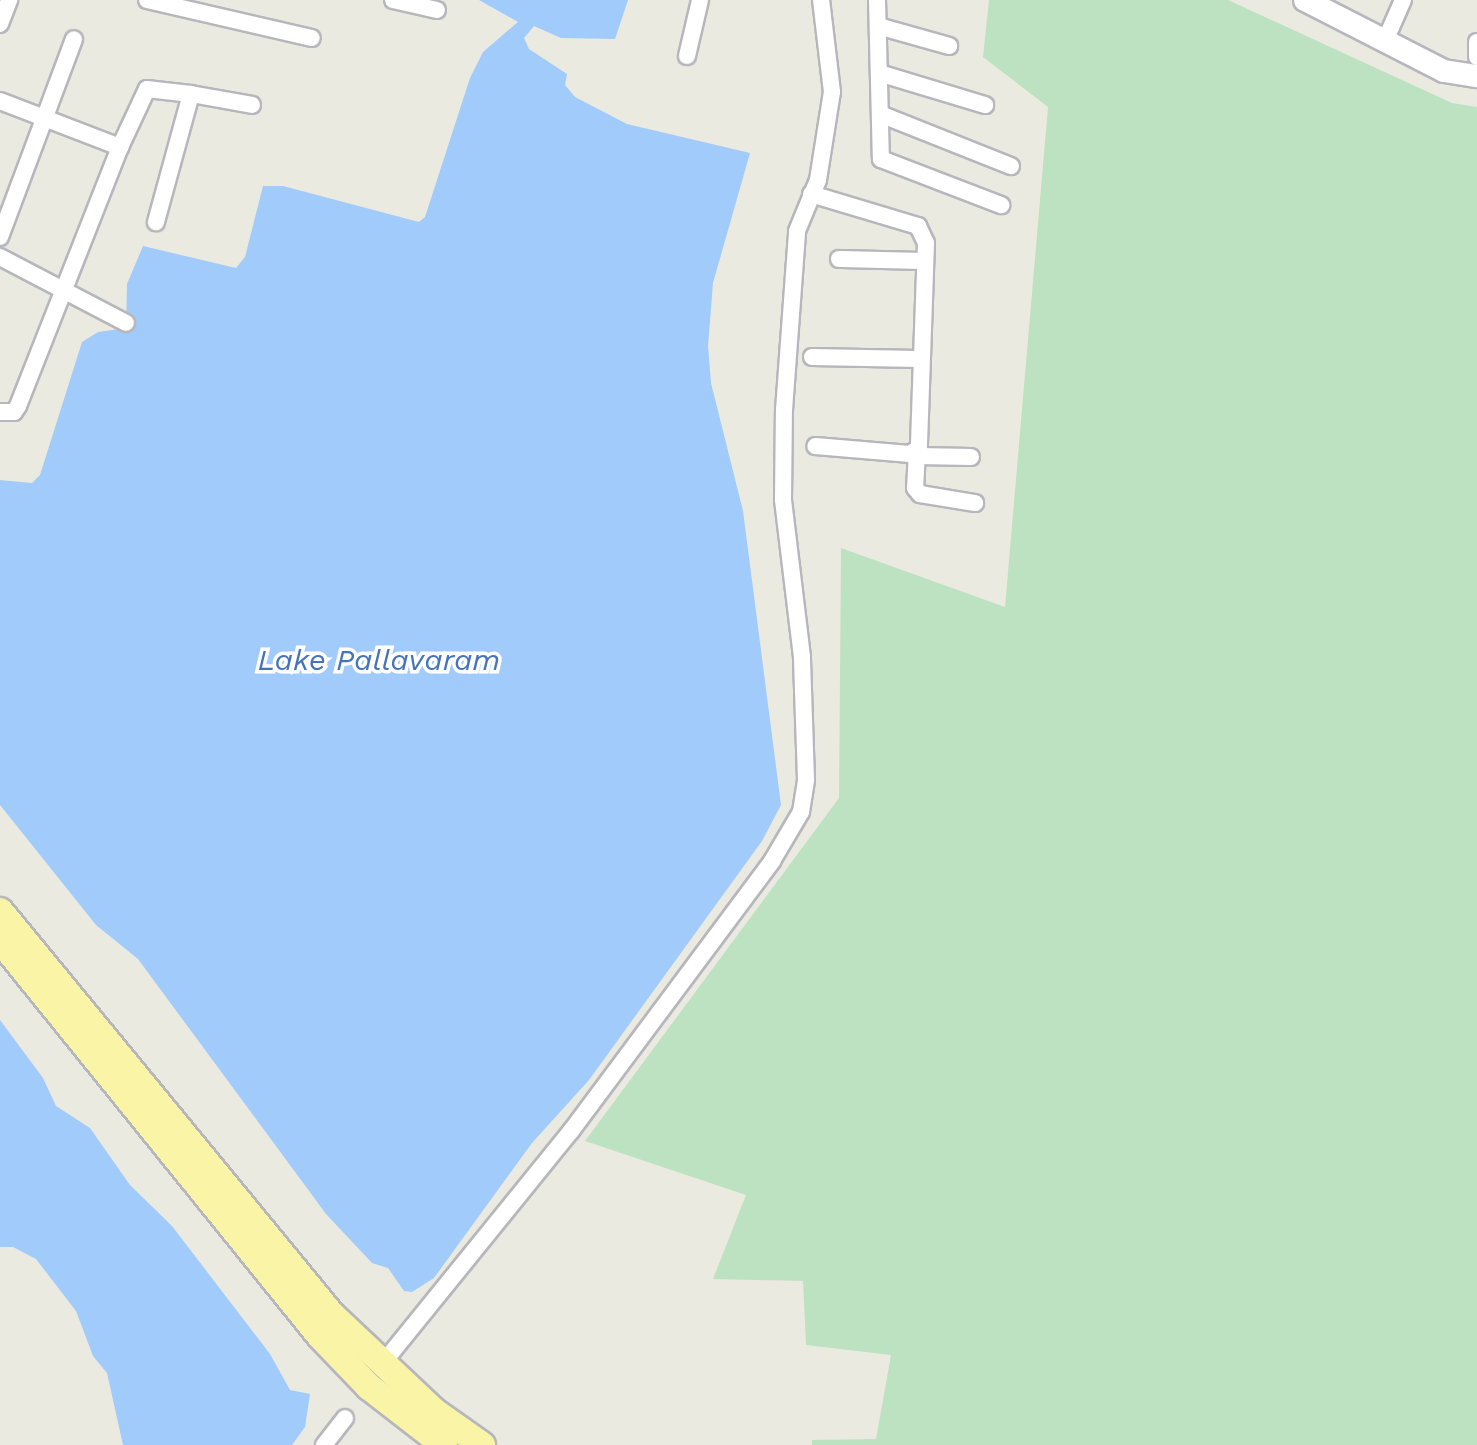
<!DOCTYPE html>
<html>
<head>
<meta charset="utf-8">
<style>
  body { margin:0 }
  #map { position:relative; width:1477px; height:1445px; overflow:hidden; background:#ebeae0; font-family:"Work Sans",sans-serif }
  div>[style] { position:absolute }
  .green>* { inset:0; background:#bde2c1 }
  .water>* { inset:0; background:#a1cbfa }
  .roads { filter:drop-shadow(2px 0 #b6b7bc) drop-shadow(-2px 0 #b6b7bc) drop-shadow(0 2px #b6b7bc) drop-shadow(0 -2px #b6b7bc) }
  .street>* { height:16px; margin:-8px; padding:0 8px; transform-origin:8px; border-radius:8px; background:#fff }
  .secondary>* { height:22px; margin:-11px; padding:0 11px; transform-origin:11px; border-radius:11px; background:#fff }
  .primary>* { height:26px; margin:-13px; padding:0 13px; transform-origin:13px; border-radius:13px; background:#faf4a6 }
  span { translate:-50% -50%; white-space:nowrap; text-align:center; line-height:1.15; -webkit-text-stroke:7px #fff; paint-order:stroke }
  .water-label { font-size:30px; color:#4674bb; font-style:italic }
</style>
</head>
<body>
<div id="map">
  <div class="green">
    <div style="clip-path:polygon(989px 0,1228px 0,1452px 103px,1477px 107px,1477px 1445px,812px 1445px,812px 1440px,876px 1439px,891px 1355px,806px 1345px,803px 1281px,713px 1279px,746px 1195px,585px 1141px,839px 798px,841px 548px,1005px 607px,1048px 107px,983px 57px)"></div>
  </div>
  <div class="water">
    <div style="clip-path:polygon(479px 0,628px 0,615px 39px,561px 38px,534px 26px,524px 38px,529px 49px,567px 74px,565px 85px,575px 97px,627px 124px,750px 153px,713px 283px,708px 346px,711px 383px,743px 511px,781px 805px,762px 841px,589px 1080px,532px 1143px,434px 1278px,412px 1292px,404px 1291px,388px 1268px,372px 1263px,326px 1214px,138px 959px,96px 925px,0 805px,0 480px,32px 483px,40px 475px,82px 342px,98px 332px,126px 328px,127px 284px,143px 246px,236px 268px,245px 257px,263px 186px,283px 186px,419px 222px,425px 217px,470px 78px,483px 52px,518px 22px)"></div>
    <div style="clip-path:polygon(0 1020px,43px 1078px,56px 1106px,90px 1128px,130px 1185px,172px 1226px,270px 1354px,290px 1390px,310px 1394px,305px 1427px,292px 1445px,123px 1445px,107px 1373px,93px 1356px,76px 1311px,36px 1259px,13px 1247px,0 1247px)"></div>
  </div>
  <div class="roads">
    <div class="street">
      <div style="left:147px;top:0;width:169px;rotate:13deg"></div>
      <div style="left:393px;top:0;width:45px;rotate:12.8deg"></div>
      <div style="left:877px;top:0;width:159px;rotate:88.6deg"></div>
      <div style="left:881px;top:159px;width:129px;rotate:21deg"></div>
      <div style="left:0;top:24px;width:26px;rotate:-69deg"></div>
      <div style="left:878px;top:26px;width:74px;rotate:15.7deg"></div>
      <div style="left:1385px;top:41px;width:45px;rotate:-66.3deg"></div>
      <div style="left:1477px;top:42px;width:15px;rotate:90deg"></div>
      <div style="left:687px;top:56px;width:57px;rotate:-76.9deg"></div>
      <div style="left:879px;top:73px;width:111px;rotate:16.8deg"></div>
      <div style="left:191px;top:94px;width:62px;rotate:10.2deg"></div>
      <div style="left:0;top:101px;width:129px;rotate:21deg"></div>
      <div style="left:120px;top:147px;width:64px;rotate:-65deg"></div>
      <div style="left:147px;top:89px;width:44px;rotate:6.5deg"></div>
      <div style="left:191px;top:94px;width:133px;rotate:105.3deg"></div>
      <div style="left:880px;top:114px;width:141px;rotate:21.7deg"></div>
      <div style="left:811px;top:194px;width:112px;rotate:16.7deg"></div>
      <div style="left:918px;top:226px;width:19px;rotate:65deg"></div>
      <div style="left:926px;top:243px;width:205px;rotate:92deg"></div>
      <div style="left:919px;top:448px;width:11px;rotate:146deg"></div>
      <div style="left:910px;top:454px;width:95px;rotate:-175.2deg"></div>
      <div style="left:0;top:237px;width:211px;rotate:-69.5deg"></div>
      <div style="left:0;top:257px;width:142px;rotate:27.6deg"></div>
      <div style="left:839px;top:259px;width:86px;rotate:1.3deg"></div>
      <div style="left:812px;top:357px;width:107px;rotate:1.1deg"></div>
      <div style="left:0;top:412px;width:14px"></div>
      <div style="left:14px;top:412px;width:7px;rotate:-56deg"></div>
      <div style="left:18px;top:406px;width:278px;rotate:-68.5deg"></div>
      <div style="left:917px;top:451px;width:37px;rotate:93deg"></div>
      <div style="left:915px;top:488px;width:8px;rotate:50deg"></div>
      <div style="left:920px;top:494px;width:56px;rotate:9.3deg"></div>
      <div style="left:917px;top:456px;width:54px;rotate:1.1deg"></div>
      <div style="left:383px;top:1363px;width:299px;rotate:-51deg"></div>
      <div style="left:571px;top:1131px;width:337px;rotate:-53.3deg"></div>
      <div style="left:772px;top:861px;width:57px;rotate:-59.4deg"></div>
      <div style="left:801px;top:812px;width:32px;rotate:-81deg"></div>
      <div style="left:806px;top:780px;width:123px;rotate:-91.9deg"></div>
      <div style="left:802px;top:657px;width:158px;rotate:-96.9deg"></div>
      <div style="left:783px;top:500px;width:90px;rotate:-89.4deg"></div>
      <div style="left:784px;top:410px;width:179px;rotate:-85.8deg"></div>
      <div style="left:797px;top:231px;width:55px;rotate:-67.6deg"></div>
      <div style="left:818px;top:180px;width:89px;rotate:-81deg"></div>
      <div style="left:832px;top:92px;width:93px;rotate:-96.8deg"></div>
      <div style="left:324px;top:1445px;width:34px;rotate:-52deg"></div>
    </div>
    <div class="secondary">
      <div style="left:1305px;top:0;width:156px;rotate:27.1deg"></div>
      <div style="left:1444px;top:71px;width:33px;rotate:9deg"></div>
    </div>
    <div class="primary">
      <div style="left:0;top:911px;width:522px;rotate:50.6deg"></div>
      <div style="left:331px;top:1314px;width:141px;rotate:43.3deg"></div>
      <div style="left:434px;top:1411px;width:59px;rotate:35.3deg"></div>
      <div style="left:0;top:940px;width:509px;rotate:51.06deg"></div>
      <div style="left:320px;top:1336px;width:71px;rotate:46.1deg"></div>
      <div style="left:369px;top:1387px;width:95px;rotate:37.7deg"></div>
    </div>
  </div>
  <div class="water-label">
    <span style="left:379px;top:660px">Lake Pallavaram</span>
  </div>
</div>
</body>
</html>
